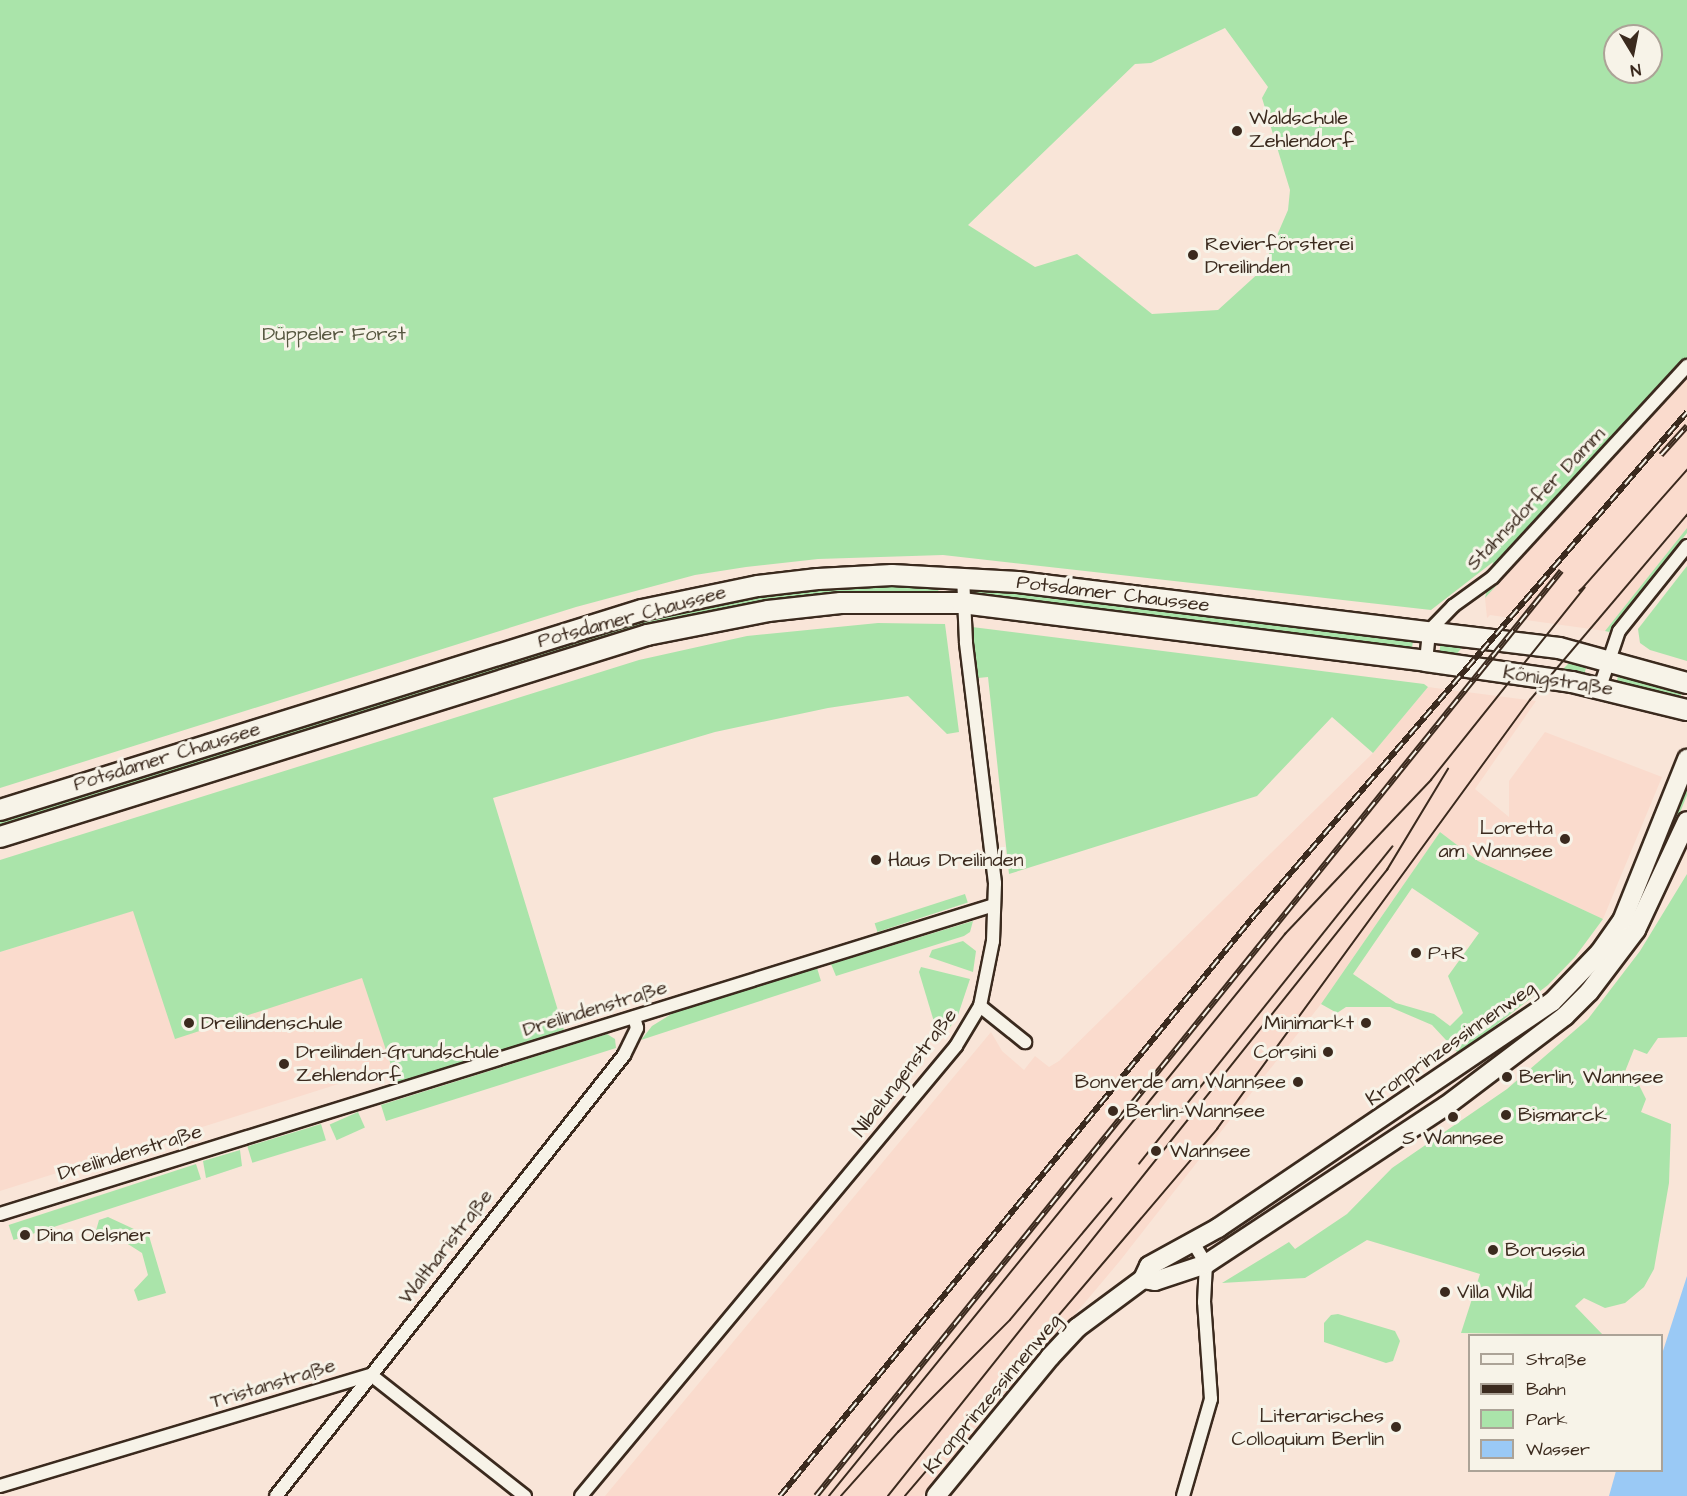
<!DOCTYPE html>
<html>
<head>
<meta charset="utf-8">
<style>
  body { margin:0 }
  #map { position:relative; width:1687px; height:1496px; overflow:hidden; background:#f9e5d8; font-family:"Architects Daughter",sans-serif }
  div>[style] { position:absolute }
  .built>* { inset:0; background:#fadbcd }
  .green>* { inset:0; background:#aae4aa; transform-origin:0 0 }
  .water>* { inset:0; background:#9ac9f5 }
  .roads { filter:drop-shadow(2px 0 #3b2a1e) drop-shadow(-2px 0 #3b2a1e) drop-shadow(0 2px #3b2a1e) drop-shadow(0 -2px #3b2a1e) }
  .street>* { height:12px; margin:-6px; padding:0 6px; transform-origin:6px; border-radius:6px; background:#f7f3e8 }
  .secondary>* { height:18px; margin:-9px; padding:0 9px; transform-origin:9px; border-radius:9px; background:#f7f3e8 }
  .primary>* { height:20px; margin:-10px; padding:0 10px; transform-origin:10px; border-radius:10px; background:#f7f3e8 }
  .tram>* { height:1.5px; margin:-0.75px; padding:0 0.75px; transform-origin:0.75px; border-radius:0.75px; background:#3b2a1e }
  .rail>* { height:6px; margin-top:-3px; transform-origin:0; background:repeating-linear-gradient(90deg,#f7f3e8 0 11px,#3b2a1e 0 22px); box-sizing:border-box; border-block:2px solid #3b2a1e }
  .dots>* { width:16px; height:16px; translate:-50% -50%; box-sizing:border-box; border:3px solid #f7f3e8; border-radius:50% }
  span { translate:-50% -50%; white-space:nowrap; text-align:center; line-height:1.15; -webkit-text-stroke:6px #f7f3e8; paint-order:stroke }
  .poi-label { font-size:20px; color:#3b2a1e }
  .left { translate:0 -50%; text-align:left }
  .right { translate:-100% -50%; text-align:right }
  .park-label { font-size:20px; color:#575841 }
  .street-label { font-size:20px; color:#3b2a1e }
  .legend { position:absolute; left:1468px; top:1334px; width:195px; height:138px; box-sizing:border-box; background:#f7f3e8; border:2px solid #aca397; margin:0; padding:8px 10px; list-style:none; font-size:18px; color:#3b2a1e }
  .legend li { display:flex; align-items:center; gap:12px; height:30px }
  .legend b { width:30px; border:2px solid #aca397 }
  .north { position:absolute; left:1603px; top:24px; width:60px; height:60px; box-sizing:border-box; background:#f7f3e8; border:2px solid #aca397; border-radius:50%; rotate:170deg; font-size:16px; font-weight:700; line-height:24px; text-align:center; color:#3b2a1e }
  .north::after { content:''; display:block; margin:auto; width:21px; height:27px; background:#3b2a1e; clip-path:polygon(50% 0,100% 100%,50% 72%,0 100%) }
</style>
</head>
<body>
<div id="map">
  <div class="built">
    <div style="clip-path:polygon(1687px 376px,1687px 528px,1605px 631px,1490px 615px,1487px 618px,1485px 598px)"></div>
    <div style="clip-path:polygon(1428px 687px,1536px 701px,1475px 789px,1509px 817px,1509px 781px,1545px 732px,1662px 777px,1603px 919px,1478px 861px,1440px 832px,1321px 1004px,1119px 1262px,922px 1496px,605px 1496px,991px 1032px,1002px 1051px,1024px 1070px,1035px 1056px,1049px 1067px,1059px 1061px,1373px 753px)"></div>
    <div style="clip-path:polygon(324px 851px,392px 1067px,0 1191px,0 952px)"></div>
  </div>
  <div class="green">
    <div style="clip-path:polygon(evenodd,0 0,1687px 0,1687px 376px,1485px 598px,1493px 562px,1431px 610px,943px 555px,818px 559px,746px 567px,695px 575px,576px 607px,0 788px,0 0,1225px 28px,1268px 87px,1262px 98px,1290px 190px,1288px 210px,1262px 270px,1218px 310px,1152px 314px,1077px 254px,1035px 267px,968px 225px,1135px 64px,1151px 63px,1225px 28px,0 0,1615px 36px,1651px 36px,1651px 72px,1615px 72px,1615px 36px)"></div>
    <div style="clip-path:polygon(1687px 528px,1687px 533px,1609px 632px,1605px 631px)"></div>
    <div style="clip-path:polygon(1687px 566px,1687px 661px,1650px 650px,1640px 643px,1638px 629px)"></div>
    <div style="clip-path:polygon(939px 583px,938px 595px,788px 601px,0 830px,0 817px,626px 621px,795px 588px)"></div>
    <div style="clip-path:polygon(972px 584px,1414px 636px,1411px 653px,971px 597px)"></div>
    <div style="clip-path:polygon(878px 623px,945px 624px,959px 732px,947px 734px,908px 696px,828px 708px,715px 732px,493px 798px,564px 1030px,397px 1083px,362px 978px,175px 1039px,133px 911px,0 952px,0 860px,639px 660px,747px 636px)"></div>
    <div style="clip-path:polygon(972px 627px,1424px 684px,1428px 687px,1373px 753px,1332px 717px,1257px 796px,1009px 874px,988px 677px,978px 678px)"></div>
    <div style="clip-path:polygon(1441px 640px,1466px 643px,1453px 658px,1439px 656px)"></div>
    <div style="clip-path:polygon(1573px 659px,1588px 661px,1584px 675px,1561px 671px)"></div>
    <div style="clip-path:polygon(1618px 672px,1683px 688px,1680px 700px,1617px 683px)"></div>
    <div style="clip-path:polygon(1687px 783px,1687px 795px,1647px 895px,1590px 980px,1587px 976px)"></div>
    <div style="clip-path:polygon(evenodd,1440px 832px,1478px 861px,1603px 919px,1575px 957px,1548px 985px,1459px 1054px,1432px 1025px,1390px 1007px,1346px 1007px,1337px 1013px,1321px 1004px,1440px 832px,1412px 888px,1479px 933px,1448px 976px,1463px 1013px,1450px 1026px,1434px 1014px,1396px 1003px,1353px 974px,1412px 888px)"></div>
    <div style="clip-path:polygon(1687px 874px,1687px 1037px,1658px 1038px,1647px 1054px,1634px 1049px,1624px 1074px,1636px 1079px,1646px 1099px,1641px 1112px,1671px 1124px,1669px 1183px,1654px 1269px,1644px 1287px,1625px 1303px,1605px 1308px,1584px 1298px,1575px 1306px,1603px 1335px,1461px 1333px,1480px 1274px,1367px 1240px,1305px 1278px,1222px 1283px,1289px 1242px,1295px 1249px,1347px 1214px,1392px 1168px,1507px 1089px,1588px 1019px,1640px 951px)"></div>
    <div style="left:965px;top:894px;width:9px;height:95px;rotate:72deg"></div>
    <div style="clip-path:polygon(973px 921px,970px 932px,964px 936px,836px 976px,831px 964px)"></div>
    <div style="clip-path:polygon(963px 941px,976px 951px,973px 972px,929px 957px,932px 950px)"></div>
    <div style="clip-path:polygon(921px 967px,970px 979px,957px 1018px,943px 1036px,938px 1035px,919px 972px)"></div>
    <div style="clip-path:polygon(817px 968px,821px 981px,641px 1040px,652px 1026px,673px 1013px)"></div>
    <div style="clip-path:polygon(607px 1034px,615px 1039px,616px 1048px,386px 1121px,381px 1105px)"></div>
    <div style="left:358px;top:1112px;width:17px;height:31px;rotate:66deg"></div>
    <div style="left:321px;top:1124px;width:17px;height:77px;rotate:73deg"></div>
    <div style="clip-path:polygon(240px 1150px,242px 1166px,206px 1178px,203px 1161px)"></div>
    <div style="left:196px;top:1164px;width:16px;height:197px;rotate:72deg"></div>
    <div style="clip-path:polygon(108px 1217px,149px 1236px,166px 1293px,138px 1301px,134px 1290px,148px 1275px,142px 1253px,120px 1239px,100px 1240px,95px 1234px,99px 1220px)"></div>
    <div style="clip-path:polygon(1338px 1314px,1395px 1331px,1400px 1341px,1393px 1361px,1386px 1363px,1324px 1342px,1324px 1323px,1331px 1315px)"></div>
  </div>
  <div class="water">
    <div style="clip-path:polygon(1687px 1276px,1687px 1496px,1609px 1496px,1616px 1471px,1662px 1470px,1662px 1354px)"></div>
  </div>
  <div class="roads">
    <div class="street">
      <div style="left:1426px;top:661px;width:30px;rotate:-84deg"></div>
      <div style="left:1429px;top:631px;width:35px;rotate:-46deg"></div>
      <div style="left:1453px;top:606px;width:49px;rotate:-35.9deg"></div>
      <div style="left:1493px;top:577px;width:287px;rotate:-47.4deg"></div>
      <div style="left:1600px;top:687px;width:59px;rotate:-71.3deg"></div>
      <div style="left:1619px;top:631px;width:109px;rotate:-51.3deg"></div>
      <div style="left:980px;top:1006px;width:58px;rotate:38.7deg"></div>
      <div style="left:0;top:1214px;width:1041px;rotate:-17.27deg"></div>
      <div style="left:0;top:1486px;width:387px;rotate:-16.7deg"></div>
      <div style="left:371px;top:1375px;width:196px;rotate:38.2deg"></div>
      <div style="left:276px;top:1496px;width:562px;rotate:-51.72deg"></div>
      <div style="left:624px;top:1055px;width:30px;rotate:-64deg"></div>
      <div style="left:637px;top:1028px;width:11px;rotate:-105deg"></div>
      <div style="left:581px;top:1496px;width:586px;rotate:-50.19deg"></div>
      <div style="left:956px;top:1046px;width:47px;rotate:-59deg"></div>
      <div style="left:980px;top:1006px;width:66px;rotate:-78.7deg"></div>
      <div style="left:993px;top:941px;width:58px;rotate:-88deg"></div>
      <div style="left:995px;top:883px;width:243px;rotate:-96.9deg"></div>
      <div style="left:966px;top:642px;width:66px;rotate:-92.6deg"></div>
      <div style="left:1183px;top:1496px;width:101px;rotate:-73.9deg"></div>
      <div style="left:1211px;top:1399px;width:97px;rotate:-94.1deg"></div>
      <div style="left:1204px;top:1302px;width:38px;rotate:-87deg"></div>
      <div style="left:1206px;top:1264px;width:26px;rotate:-121deg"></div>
    </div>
    <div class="secondary">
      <div style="left:1143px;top:1279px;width:12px;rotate:9deg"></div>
      <div style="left:1155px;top:1281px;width:54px;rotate:-18.4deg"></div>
      <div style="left:1206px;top:1264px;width:287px;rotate:-33.4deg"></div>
      <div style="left:1446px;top:1106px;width:149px;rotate:-37.1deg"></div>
      <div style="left:1565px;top:1016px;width:34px;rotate:-45deg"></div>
      <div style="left:1589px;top:992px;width:78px;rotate:-52.8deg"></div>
      <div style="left:1636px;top:930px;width:120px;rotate:-64.9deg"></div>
      <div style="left:936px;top:1496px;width:180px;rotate:-50.6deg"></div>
      <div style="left:1050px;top:1357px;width:40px;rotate:-47deg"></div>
      <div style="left:1077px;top:1328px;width:82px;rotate:-36.6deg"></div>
      <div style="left:1143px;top:1279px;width:14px;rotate:-65deg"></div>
      <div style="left:1149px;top:1266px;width:79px;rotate:-28.8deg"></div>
      <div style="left:1218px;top:1228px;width:403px;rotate:-34.1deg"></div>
      <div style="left:1552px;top:1002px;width:69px;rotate:-46.2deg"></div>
      <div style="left:1600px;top:952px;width:38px;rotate:-55deg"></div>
      <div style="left:1622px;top:921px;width:175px;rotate:-68.1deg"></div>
    </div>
    <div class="primary">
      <div style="left:0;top:810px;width:672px;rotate:-17.3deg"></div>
      <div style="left:642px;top:610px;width:118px;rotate:-11.7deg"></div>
      <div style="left:758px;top:586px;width:60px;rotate:-6.7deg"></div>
      <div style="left:818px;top:579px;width:74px;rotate:-3.1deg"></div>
      <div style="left:892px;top:575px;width:126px;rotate:3.2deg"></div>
      <div style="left:1018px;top:582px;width:545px;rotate:6.96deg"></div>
      <div style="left:1559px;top:648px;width:133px;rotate:15.3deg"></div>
      <div style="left:0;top:837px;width:678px;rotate:-17.34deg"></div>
      <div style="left:647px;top:635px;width:123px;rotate:-11.2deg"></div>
      <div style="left:768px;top:611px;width:73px;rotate:-6.3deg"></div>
      <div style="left:841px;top:603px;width:121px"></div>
      <div style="left:962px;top:603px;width:468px;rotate:7.1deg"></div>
      <div style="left:1426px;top:661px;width:148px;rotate:8.2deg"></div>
      <div style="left:1572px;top:682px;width:118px;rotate:13.7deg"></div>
    </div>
  </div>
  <div class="tram">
    <div style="left:1139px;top:1164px;width:406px;rotate:-51.4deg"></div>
    <div style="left:829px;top:1496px;width:724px;rotate:-50.94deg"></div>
    <div style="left:1285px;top:934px;width:212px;rotate:-46.5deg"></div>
    <div style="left:1431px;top:780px;width:246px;rotate:-51.4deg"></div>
    <div style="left:1584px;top:588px;width:5px;rotate:143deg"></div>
    <div style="left:1580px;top:591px;width:162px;rotate:-48.5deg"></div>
    <div style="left:841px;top:1496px;width:86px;rotate:-48.3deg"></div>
    <div style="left:898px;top:1432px;width:158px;rotate:-45deg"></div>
    <div style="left:1010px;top:1320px;width:158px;rotate:-50.1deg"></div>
    <div style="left:888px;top:1496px;width:801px;rotate:-51.44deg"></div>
    <div style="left:1387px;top:870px;width:118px;rotate:-58.9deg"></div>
    <div style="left:905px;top:1496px;width:482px;rotate:-49.6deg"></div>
    <div style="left:1217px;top:1129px;width:531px;rotate:-53.89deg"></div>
    <div style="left:1530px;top:700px;width:243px;rotate:-49.7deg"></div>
  </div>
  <div class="rail">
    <div style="left:1661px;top:455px;width:39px;rotate:-48deg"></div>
    <div style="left:780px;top:1496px;width:746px;rotate:-50.76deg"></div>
    <div style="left:1252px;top:918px;width:667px;rotate:-49.31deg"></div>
    <div style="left:816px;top:1496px;width:1188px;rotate:-51.15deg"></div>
  </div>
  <div class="dots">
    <div style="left:1237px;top:131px;background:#3b2a1e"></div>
    <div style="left:1193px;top:255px;background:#3b2a1e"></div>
    <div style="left:1565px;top:839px;background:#3b2a1e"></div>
    <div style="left:876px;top:860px;background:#3b2a1e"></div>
    <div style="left:1416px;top:953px;background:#3b2a1e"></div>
    <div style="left:189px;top:1023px;background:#3b2a1e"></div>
    <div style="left:1366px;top:1023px;background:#3b2a1e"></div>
    <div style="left:1328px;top:1052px;background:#3b2a1e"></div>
    <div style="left:284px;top:1064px;background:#3b2a1e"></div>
    <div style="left:1507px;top:1077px;background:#3b2a1e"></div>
    <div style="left:1298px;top:1082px;background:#3b2a1e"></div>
    <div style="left:1113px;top:1111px;background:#3b2a1e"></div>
    <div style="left:1506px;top:1115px;background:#3b2a1e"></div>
    <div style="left:1453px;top:1117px;background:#3b2a1e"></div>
    <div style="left:1156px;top:1151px;background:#3b2a1e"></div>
    <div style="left:25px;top:1235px;background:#3b2a1e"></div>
    <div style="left:1493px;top:1250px;background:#3b2a1e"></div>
    <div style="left:1445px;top:1292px;background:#3b2a1e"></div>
    <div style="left:1396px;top:1427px;background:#3b2a1e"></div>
  </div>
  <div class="poi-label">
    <span class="left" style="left:1249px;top:130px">Waldschule<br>Zehlendorf</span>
    <span class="left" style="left:1205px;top:256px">Revierförsterei<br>Dreilinden</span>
    <span class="right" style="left:1553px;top:840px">Loretta<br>am Wannsee</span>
    <span class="left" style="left:888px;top:860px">Haus Dreilinden</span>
    <span class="left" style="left:1428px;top:953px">P+R</span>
    <span class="left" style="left:201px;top:1023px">Dreilindenschule</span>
    <span class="right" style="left:1354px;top:1023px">Minimarkt</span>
    <span class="left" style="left:296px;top:1064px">Dreilinden-Grundschule<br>Zehlendorf</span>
    <span class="right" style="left:1316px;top:1052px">Corsini</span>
    <span class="left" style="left:1519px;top:1077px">Berlin, Wannsee</span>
    <span class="right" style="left:1286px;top:1082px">Bonverde am Wannsee</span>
    <span class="left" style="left:1126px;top:1111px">Berlin-Wannsee</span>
    <span class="left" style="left:1518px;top:1115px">Bismarck</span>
    <span style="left:1453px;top:1138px">S Wannsee</span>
    <span class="left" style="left:1170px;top:1151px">Wannsee</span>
    <span class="left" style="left:37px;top:1235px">Dina Oelsner</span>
    <span class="left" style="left:1505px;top:1250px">Borussia</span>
    <span class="left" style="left:1457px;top:1292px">Villa Wild</span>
    <span class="right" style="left:1384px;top:1428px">Literarisches<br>Colloquium Berlin</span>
  </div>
  <div class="park-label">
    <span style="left:334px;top:334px">Düppeler Forst</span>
  </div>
  <div class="street-label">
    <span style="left:1536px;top:499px;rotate:-46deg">Stahnsdorfer Damm</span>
    <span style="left:1113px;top:594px;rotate:7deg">Potsdamer Chaussee</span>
    <span style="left:632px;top:617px;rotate:-15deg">Potsdamer Chaussee</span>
    <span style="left:1558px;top:681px;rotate:9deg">Königstraße</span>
    <span style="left:167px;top:757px;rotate:-17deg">Potsdamer Chaussee</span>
    <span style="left:595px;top:1009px;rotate:-17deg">Dreilindenstraße</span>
    <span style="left:1451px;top:1044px;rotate:-35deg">Kronprinzessinnenweg</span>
    <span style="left:905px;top:1073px;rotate:-52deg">Nibelungenstraße</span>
    <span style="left:130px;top:1153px;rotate:-17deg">Dreilindenstraße</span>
    <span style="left:446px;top:1247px;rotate:-52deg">Waltharistraße</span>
    <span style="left:273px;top:1384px;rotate:-17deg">Tristanstraße</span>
    <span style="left:993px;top:1394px;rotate:-50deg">Kronprinzessinnenweg</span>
  </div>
  <ul class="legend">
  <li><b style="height:8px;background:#f7f3e8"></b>Straße</li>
  <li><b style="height:8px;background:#3b2a1e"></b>Bahn</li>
  <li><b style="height:16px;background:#aae4aa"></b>Park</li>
  <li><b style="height:16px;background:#9ac9f5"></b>Wasser</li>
  </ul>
  <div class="north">N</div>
</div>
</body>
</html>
